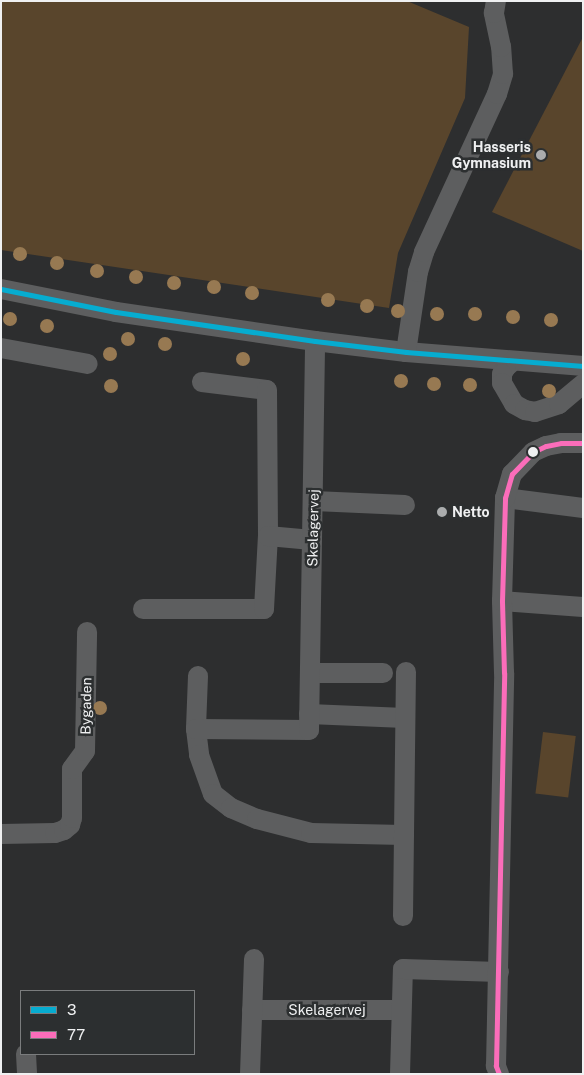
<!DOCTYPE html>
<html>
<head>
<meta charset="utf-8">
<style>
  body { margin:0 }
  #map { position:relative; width:584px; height:1075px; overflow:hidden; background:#2d2e2f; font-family:"Public Sans",sans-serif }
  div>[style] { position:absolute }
  .green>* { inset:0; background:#59452c; transform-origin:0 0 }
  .minor>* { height:20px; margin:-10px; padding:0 10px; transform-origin:10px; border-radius:10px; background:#5d5e5f }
  .bus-1>* { height:5px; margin:-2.5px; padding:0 2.5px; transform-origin:2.5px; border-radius:2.5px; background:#06acd0 }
  .bus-2>* { height:5px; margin:-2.5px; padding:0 2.5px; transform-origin:2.5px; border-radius:2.5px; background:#fb6dba }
  .trees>* { width:14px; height:14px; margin:-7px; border-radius:50%; background:#977952 }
  .dots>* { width:14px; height:14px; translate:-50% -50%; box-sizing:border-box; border:2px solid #2c2f30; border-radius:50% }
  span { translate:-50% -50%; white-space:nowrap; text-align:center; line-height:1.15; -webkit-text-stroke:5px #2c2f30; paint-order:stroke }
  .poi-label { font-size:14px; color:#eff0f1; font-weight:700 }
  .right { translate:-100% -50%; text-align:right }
  .left { translate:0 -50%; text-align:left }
  .street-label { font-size:14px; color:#eff0f1 }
  .frame { position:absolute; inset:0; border:2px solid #eff0f1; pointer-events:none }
  .legend { position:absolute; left:20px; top:990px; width:175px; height:65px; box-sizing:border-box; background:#2c2f30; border:1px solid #7a7c7d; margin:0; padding:6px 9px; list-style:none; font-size:15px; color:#eff0f1 }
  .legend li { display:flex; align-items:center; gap:10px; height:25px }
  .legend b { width:25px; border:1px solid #7a7c7d }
</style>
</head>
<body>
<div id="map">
  <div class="green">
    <div style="clip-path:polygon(1px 1px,407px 1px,469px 27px,465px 98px,398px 253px,389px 308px,1px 250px)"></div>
    <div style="clip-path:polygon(583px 37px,583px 251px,492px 212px)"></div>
    <div style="left:543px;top:732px;width:33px;height:62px;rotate:7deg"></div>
  </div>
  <div class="minor">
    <div style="left:1px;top:289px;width:117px;rotate:11.3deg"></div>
    <div style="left:116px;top:312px;width:201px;rotate:8.3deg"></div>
    <div style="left:315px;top:341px;width:92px;rotate:6.9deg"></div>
    <div style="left:406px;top:352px;width:178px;rotate:4.5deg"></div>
    <div style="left:1px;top:348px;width:88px;rotate:10.4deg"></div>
    <div style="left:406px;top:352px;width:81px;rotate:-81.5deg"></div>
    <div style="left:418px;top:272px;width:21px;rotate:-73deg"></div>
    <div style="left:424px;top:252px;width:174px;rotate:-65.2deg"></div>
    <div style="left:497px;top:94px;width:21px;rotate:-73deg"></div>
    <div style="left:503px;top:74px;width:27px;rotate:-94deg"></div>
    <div style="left:501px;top:47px;width:35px;rotate:-102deg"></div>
    <div style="left:494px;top:13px;width:12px;rotate:-81deg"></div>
    <div style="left:513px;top:361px;width:9px;rotate:139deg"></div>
    <div style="left:506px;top:367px;width:8px;rotate:120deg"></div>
    <div style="left:502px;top:374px;width:9px;rotate:90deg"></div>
    <div style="left:502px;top:383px;width:24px;rotate:60deg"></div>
    <div style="left:514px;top:404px;width:13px;rotate:29deg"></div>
    <div style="left:525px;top:410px;width:10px;rotate:11deg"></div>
    <div style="left:535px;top:412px;width:25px;rotate:-18deg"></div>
    <div style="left:559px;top:404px;width:31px;rotate:-40deg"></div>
    <div style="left:202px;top:382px;width:65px;rotate:7deg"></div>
    <div style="left:267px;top:390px;width:146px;rotate:89.6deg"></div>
    <div style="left:505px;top:498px;width:79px;rotate:7.3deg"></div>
    <div style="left:314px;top:501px;width:91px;rotate:2.5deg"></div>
    <div style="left:502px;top:601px;width:81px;rotate:4.2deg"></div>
    <div style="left:143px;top:609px;width:121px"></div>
    <div style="left:264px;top:609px;width:73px;rotate:-86.9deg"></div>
    <div style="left:268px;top:536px;width:44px;rotate:5.2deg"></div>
    <div style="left:310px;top:673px;width:73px"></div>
    <div style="left:198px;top:676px;width:53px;rotate:92.2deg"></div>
    <div style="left:196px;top:729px;width:26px;rotate:83deg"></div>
    <div style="left:199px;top:755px;width:41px;rotate:70.3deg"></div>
    <div style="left:213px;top:794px;width:23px;rotate:38deg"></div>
    <div style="left:231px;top:808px;width:28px;rotate:23deg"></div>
    <div style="left:257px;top:819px;width:56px;rotate:14.5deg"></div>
    <div style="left:311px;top:833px;width:93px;rotate:1.2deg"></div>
    <div style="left:309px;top:714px;width:96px;rotate:2.4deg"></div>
    <div style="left:196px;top:729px;width:113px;rotate:0.5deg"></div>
    <div style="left:309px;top:730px;width:389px;rotate:-89.1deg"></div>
    <div style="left:1px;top:834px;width:54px;rotate:-1.1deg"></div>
    <div style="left:55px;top:833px;width:9px;rotate:-18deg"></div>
    <div style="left:64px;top:830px;width:8px;rotate:-40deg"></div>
    <div style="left:70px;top:825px;width:7px;rotate:-74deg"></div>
    <div style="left:72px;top:818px;width:49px;rotate:-90deg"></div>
    <div style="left:72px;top:769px;width:22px;rotate:-54deg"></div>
    <div style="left:85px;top:751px;width:119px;rotate:-89deg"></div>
    <div style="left:403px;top:916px;width:244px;rotate:-89.3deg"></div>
    <div style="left:252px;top:1010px;width:149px"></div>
    <div style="left:26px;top:1054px;width:20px;rotate:87deg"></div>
    <div style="left:250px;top:1074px;width:115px;rotate:-88deg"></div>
    <div style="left:400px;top:1074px;width:105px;rotate:-88.4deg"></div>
    <div style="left:403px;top:969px;width:96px;rotate:1.8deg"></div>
    <div style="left:499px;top:1074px;width:9px;rotate:-111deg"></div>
    <div style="left:496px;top:1066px;width:393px;rotate:-88.8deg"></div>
    <div style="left:504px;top:673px;width:72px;rotate:-91.6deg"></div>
    <div style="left:502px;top:601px;width:103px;rotate:-88.3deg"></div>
    <div style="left:505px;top:498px;width:25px;rotate:-74deg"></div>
    <div style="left:512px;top:474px;width:30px;rotate:-46deg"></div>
    <div style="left:533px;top:452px;width:14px;rotate:-25deg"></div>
    <div style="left:546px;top:446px;width:15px;rotate:-11deg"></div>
    <div style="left:561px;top:443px;width:22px"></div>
  </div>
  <div class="bus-1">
    <div style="left:1px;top:289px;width:117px;rotate:11.3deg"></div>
    <div style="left:116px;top:312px;width:201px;rotate:8.3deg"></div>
    <div style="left:315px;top:341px;width:92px;rotate:6.9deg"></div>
    <div style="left:406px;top:352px;width:178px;rotate:4.5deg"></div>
  </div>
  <div class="bus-2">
    <div style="left:499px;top:1074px;width:9px;rotate:-111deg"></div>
    <div style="left:496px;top:1066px;width:393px;rotate:-88.8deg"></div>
    <div style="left:504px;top:673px;width:72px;rotate:-91.6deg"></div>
    <div style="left:502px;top:601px;width:103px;rotate:-88.3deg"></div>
    <div style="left:505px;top:498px;width:25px;rotate:-74deg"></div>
    <div style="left:512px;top:474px;width:30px;rotate:-46deg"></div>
    <div style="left:533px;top:452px;width:14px;rotate:-25deg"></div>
    <div style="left:546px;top:446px;width:15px;rotate:-11deg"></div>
    <div style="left:561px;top:443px;width:22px"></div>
  </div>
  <div class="trees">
    <div style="left:20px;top:254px"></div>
    <div style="left:57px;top:263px"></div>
    <div style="left:97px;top:271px"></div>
    <div style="left:136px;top:277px"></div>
    <div style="left:174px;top:283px"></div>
    <div style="left:214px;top:287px"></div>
    <div style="left:252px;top:293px"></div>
    <div style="left:328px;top:300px"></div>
    <div style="left:367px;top:306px"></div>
    <div style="left:398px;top:311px"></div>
    <div style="left:437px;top:314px"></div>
    <div style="left:475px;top:314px"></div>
    <div style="left:513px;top:317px"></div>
    <div style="left:10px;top:319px"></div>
    <div style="left:551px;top:320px"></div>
    <div style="left:47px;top:326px"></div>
    <div style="left:128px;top:339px"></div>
    <div style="left:165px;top:344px"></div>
    <div style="left:110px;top:354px"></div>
    <div style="left:243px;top:359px"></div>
    <div style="left:401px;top:381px"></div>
    <div style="left:434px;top:384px"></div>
    <div style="left:470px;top:385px"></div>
    <div style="left:111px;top:386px"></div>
    <div style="left:549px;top:391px"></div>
    <div style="left:100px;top:708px"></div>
  </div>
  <div class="dots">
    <div style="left:541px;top:155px;background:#abacad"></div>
    <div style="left:533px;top:452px;background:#eff0f1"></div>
    <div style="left:442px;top:512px;background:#abacad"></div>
  </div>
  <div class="poi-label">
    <span class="right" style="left:531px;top:155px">Hasseris<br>Gymnasium</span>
    <span class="left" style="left:452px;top:512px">Netto</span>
  </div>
  <div class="street-label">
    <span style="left:313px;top:528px;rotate:-89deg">Skelagervej</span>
    <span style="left:86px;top:706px;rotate:-89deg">Bygaden</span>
    <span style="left:327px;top:1010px">Skelagervej</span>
  </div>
  <div class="frame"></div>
  <ul class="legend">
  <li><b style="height:6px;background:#06acd0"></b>3</li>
  <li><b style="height:6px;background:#fb6dba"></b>77</li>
  </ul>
</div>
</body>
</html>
